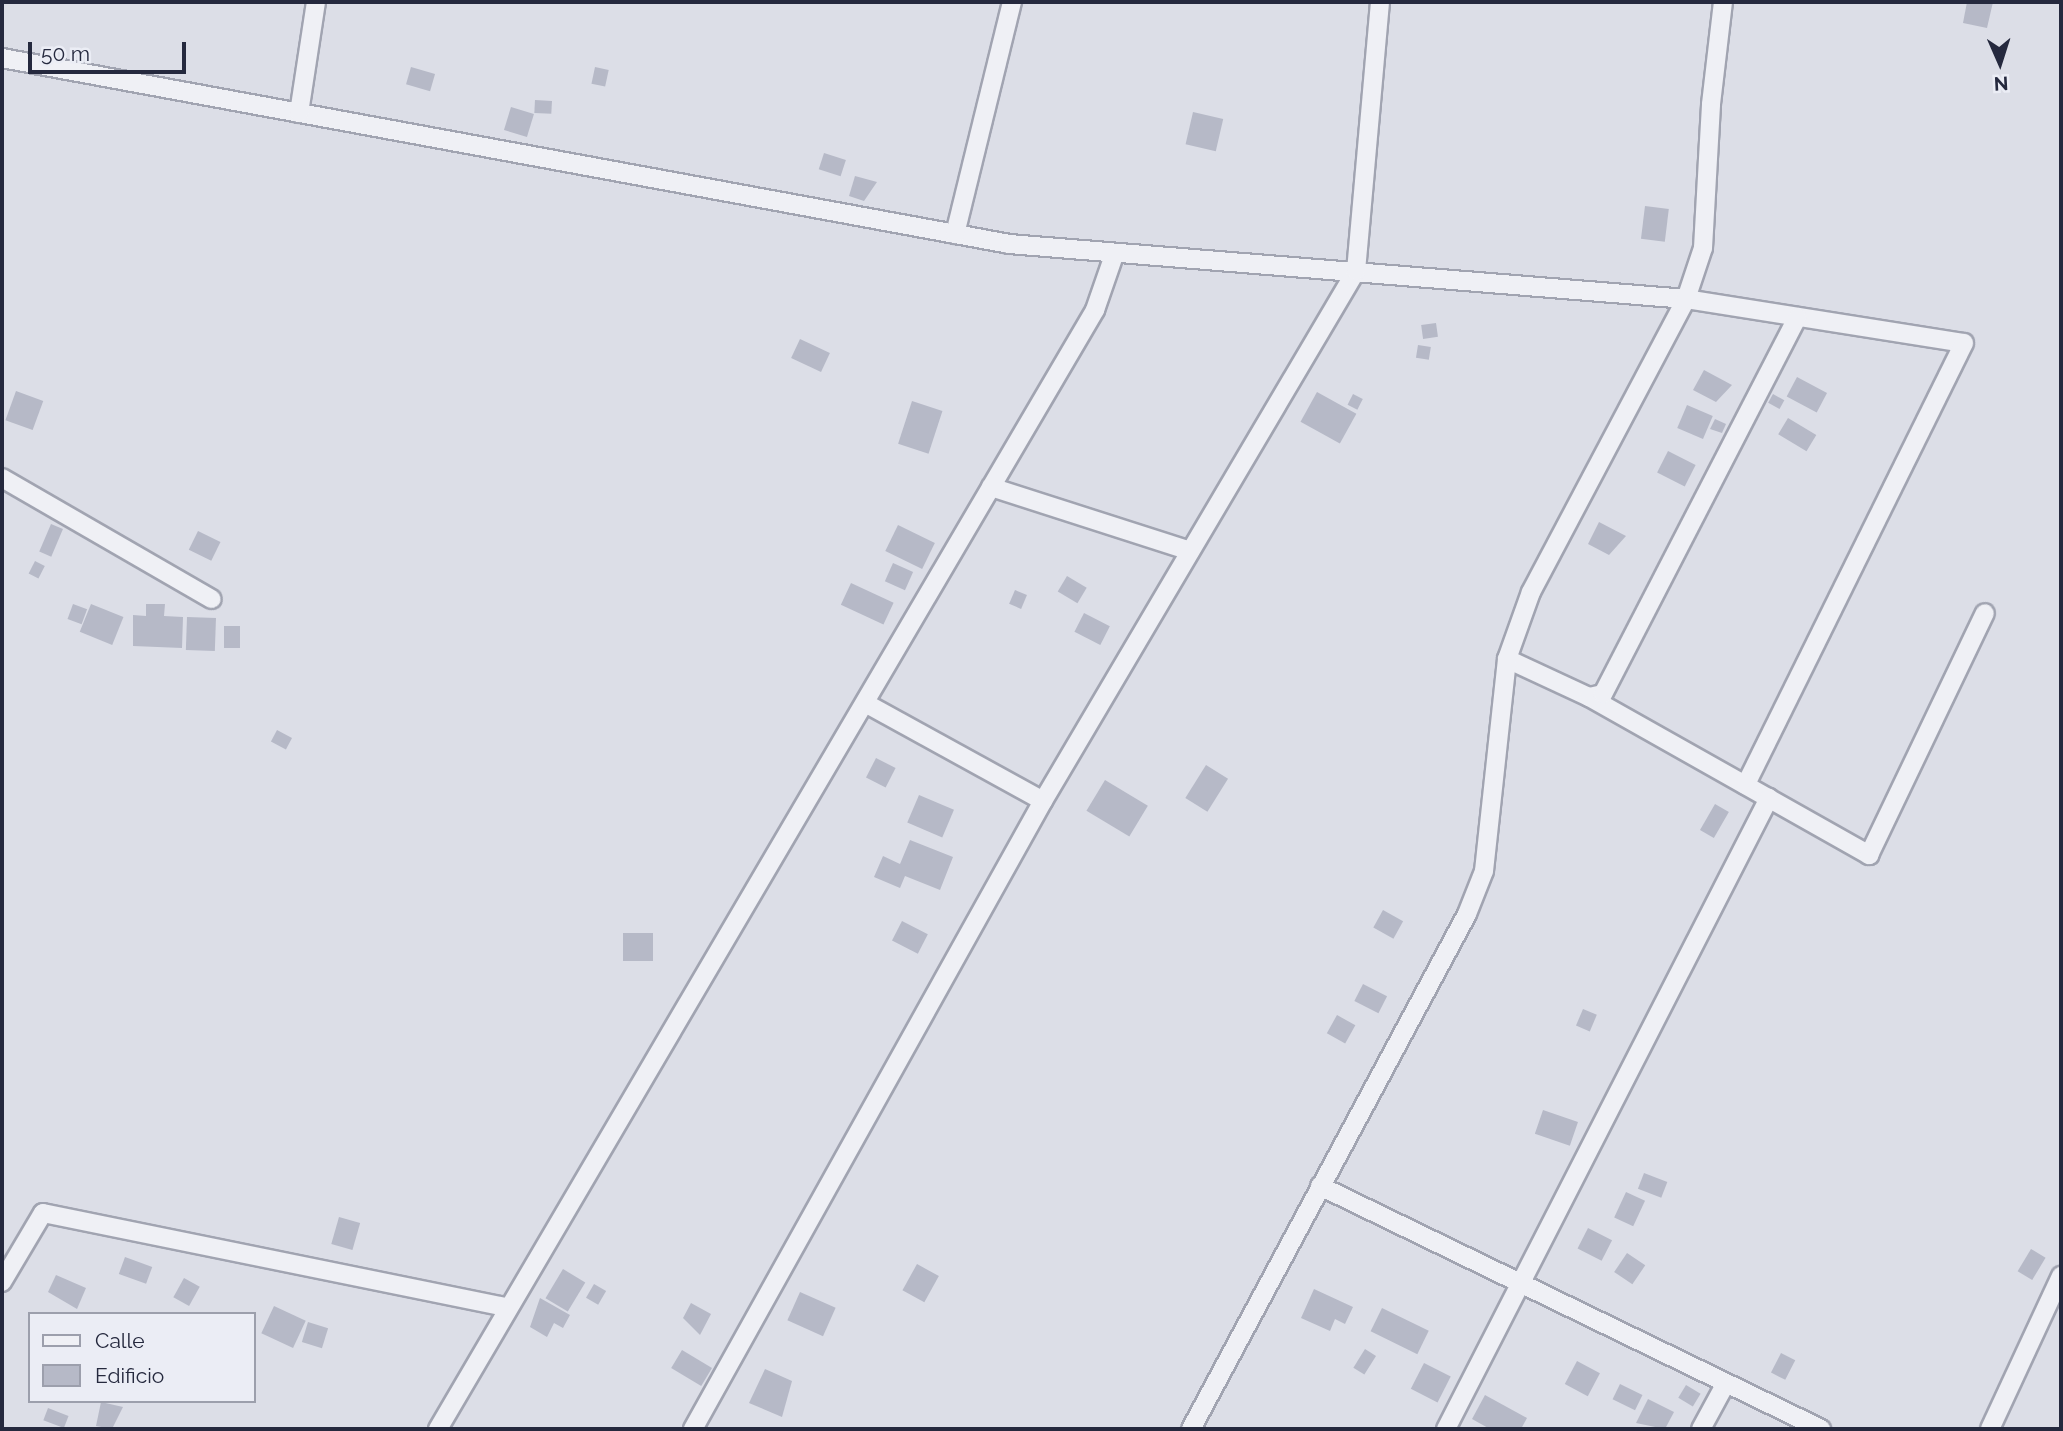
<!DOCTYPE html>
<html>
<head>
<meta charset="utf-8">
<style>
  body { margin:0 }
  #map { position:relative; width:2063px; height:1431px; overflow:hidden; background:#dcdee7; font-family:Raleway,sans-serif }
  div>[style] { position:absolute }
  .building>* { inset:0; background:#b6b9c7; transform-origin:0 0 }
  .roads { filter:drop-shadow(2px 0 #a1a4b1) drop-shadow(-2px 0 #a1a4b1) drop-shadow(0 2px #a1a4b1) drop-shadow(0 -2px #a1a4b1) }
  .minor>* { height:18px; margin:-9px; padding:0 9px; transform-origin:9px; border-radius:9px; background:#eff0f5 }
  span { translate:-50% -50%; white-space:nowrap; text-align:center; line-height:1.15; -webkit-text-stroke:6px #ebedf5; paint-order:stroke }
  .frame { position:absolute; inset:0; border:4px solid #25293e; pointer-events:none }
  .legend { position:absolute; left:28px; top:1312px; width:228px; height:91px; box-sizing:border-box; background:#ebedf5; border:2px solid #9c9fac; margin:0; padding:9px 12px; list-style:none; font-size:21px; color:#25293e }
  .legend li { display:flex; align-items:center; gap:14px; height:35px }
  .legend b { width:35px; border:2px solid #9c9fac }
  .north { position:absolute; left:1965px; top:28px; width:70px; height:70px; -webkit-text-stroke:5px #ebedf5; paint-order:stroke; rotate:177deg; font-size:19px; font-weight:700; line-height:28px; text-align:center; color:#25293e }
  .north::after { content:''; display:block; margin:auto; width:24px; height:32px; background:#25293e; clip-path:polygon(50% 0,100% 100%,50% 72%,0 100%) }
  .scale { position:absolute; left:28px; top:42px; width:158px; height:32px; box-sizing:border-box; border:4px solid #25293e; border-top:0; padding-left:9px; font-size:21px; line-height:24px; white-space:nowrap; color:#25293e; -webkit-text-stroke:5px #ebedf5; paint-order:stroke }
</style>
</head>
<body>
<div id="map">
  <div class="building">
    <div style="clip-path:polygon(1967px 2px,1993px 2px,1987px 28px,1963px 23px)"></div>
    <div style="left:411px;top:67px;width:25px;height:18px;rotate:16deg"></div>
    <div style="left:595px;top:67px;width:14px;height:17px;rotate:12deg"></div>
    <div style="left:535px;top:100px;width:17px;height:13px;rotate:3deg"></div>
    <div style="left:511px;top:107px;width:24px;height:24px;rotate:17deg"></div>
    <div style="left:1193px;top:112px;width:31px;height:33px;rotate:13deg"></div>
    <div style="left:824px;top:153px;width:23px;height:17px;rotate:18deg"></div>
    <div style="clip-path:polygon(855px 176px,877px 182px,864px 201px,849px 196px)"></div>
    <div style="left:1645px;top:206px;width:24px;height:33px;rotate:7deg"></div>
    <div style="left:1436px;top:323px;width:14px;height:15px;rotate:82deg"></div>
    <div style="left:800px;top:339px;width:33px;height:21px;rotate:25deg"></div>
    <div style="left:1418px;top:345px;width:13px;height:13px;rotate:9deg"></div>
    <div style="clip-path:polygon(1704px 370px,1732px 385px,1716px 402px,1693px 390px)"></div>
    <div style="left:1797px;top:377px;width:34px;height:22px;rotate:28deg"></div>
    <div style="left:16px;top:391px;width:29px;height:31px;rotate:20deg"></div>
    <div style="left:1317px;top:392px;width:45px;height:34px;rotate:29deg"></div>
    <div style="left:1353px;top:394px;width:11px;height:12px;rotate:27deg"></div>
    <div style="left:1773px;top:394px;width:13px;height:10px;rotate:29deg"></div>
    <div style="left:912px;top:401px;width:32px;height:45px;rotate:18deg"></div>
    <div style="left:1687px;top:405px;width:28px;height:25px;rotate:23deg"></div>
    <div style="left:1788px;top:418px;width:33px;height:19px;rotate:31deg"></div>
    <div style="clip-path:polygon(1715px 419px,1726px 424px,1722px 433px,1710px 429px)"></div>
    <div style="left:1668px;top:451px;width:31px;height:24px;rotate:27deg"></div>
    <div style="clip-path:polygon(1599px 522px,1626px 536px,1609px 555px,1588px 544px)"></div>
    <div style="left:51px;top:524px;width:13px;height:30px;rotate:23deg"></div>
    <div style="left:898px;top:525px;width:41px;height:29px;rotate:26deg"></div>
    <div style="left:198px;top:531px;width:25px;height:21px;rotate:26deg"></div>
    <div style="left:35px;top:561px;width:11px;height:14px;rotate:27deg"></div>
    <div style="left:893px;top:563px;width:22px;height:20px;rotate:24deg"></div>
    <div style="left:1067px;top:576px;width:23px;height:18px;rotate:31deg"></div>
    <div style="left:851px;top:583px;width:47px;height:24px;rotate:25deg"></div>
    <div style="left:1015px;top:590px;width:13px;height:15px;rotate:23deg"></div>
    <div style="left:73px;top:604px;width:15px;height:16px;rotate:20deg"></div>
    <div style="left:91px;top:604px;width:35px;height:30px;rotate:22deg"></div>
    <div style="clip-path:polygon(146px 604px,165px 604px,164px 616px,183px 617px,182px 648px,133px 646px,133px 615px,146px 616px)"></div>
    <div style="left:1084px;top:613px;width:29px;height:21px;rotate:27deg"></div>
    <div style="left:187px;top:617px;width:29px;height:33px;rotate:2deg"></div>
    <div style="left:224px;top:626px;width:16px;height:22px"></div>
    <div style="left:277px;top:730px;width:17px;height:13px;rotate:28deg"></div>
    <div style="left:876px;top:758px;width:22px;height:22px;rotate:27deg"></div>
    <div style="left:1206px;top:765px;width:26px;height:39px;rotate:32deg"></div>
    <div style="left:1105px;top:780px;width:50px;height:36px;rotate:31deg"></div>
    <div style="left:919px;top:795px;width:38px;height:30px;rotate:23deg"></div>
    <div style="left:1715px;top:804px;width:16px;height:30px;rotate:30deg"></div>
    <div style="clip-path:polygon(910px 840px,953px 857px,940px 890px,905px 876px,900px 888px,874px 877px,883px 856px,900px 864px)"></div>
    <div style="left:1383px;top:910px;width:23px;height:20px;rotate:29deg"></div>
    <div style="left:902px;top:921px;width:29px;height:22px;rotate:27deg"></div>
    <div style="left:623px;top:933px;width:30px;height:28px"></div>
    <div style="left:1363px;top:984px;width:27px;height:19px;rotate:27deg"></div>
    <div style="left:1583px;top:1009px;width:15px;height:18px;rotate:23deg"></div>
    <div style="left:1337px;top:1015px;width:21px;height:21px;rotate:29deg"></div>
    <div style="left:1543px;top:1110px;width:37px;height:25px;rotate:19deg"></div>
    <div style="left:1644px;top:1173px;width:25px;height:17px;rotate:21deg"></div>
    <div style="left:1626px;top:1192px;width:21px;height:28px;rotate:25deg"></div>
    <div style="left:339px;top:1217px;width:22px;height:28px;rotate:16deg"></div>
    <div style="left:1588px;top:1228px;width:27px;height:23px;rotate:27deg"></div>
    <div style="left:2031px;top:1249px;width:17px;height:26px;rotate:31deg"></div>
    <div style="left:1627px;top:1253px;width:22px;height:23px;rotate:34deg"></div>
    <div style="left:125px;top:1257px;width:29px;height:18px;rotate:20deg"></div>
    <div style="left:917px;top:1264px;width:25px;height:30px;rotate:29deg"></div>
    <div style="left:563px;top:1269px;width:26px;height:34px;rotate:31deg"></div>
    <div style="clip-path:polygon(56px 1275px,86px 1288px,77px 1309px,48px 1292px)"></div>
    <div style="left:184px;top:1278px;width:18px;height:22px;rotate:29deg"></div>
    <div style="left:594px;top:1284px;width:14px;height:16px;rotate:30deg"></div>
    <div style="clip-path:polygon(1314px 1289px,1353px 1307px,1345px 1324px,1335px 1319px,1330px 1331px,1301px 1318px)"></div>
    <div style="left:800px;top:1292px;width:39px;height:31px;rotate:24deg"></div>
    <div style="clip-path:polygon(540px 1298px,570px 1315px,563px 1328px,554px 1323px,547px 1337px,530px 1327px)"></div>
    <div style="clip-path:polygon(691px 1303px,711px 1314px,700px 1335px,683px 1318px)"></div>
    <div style="left:274px;top:1306px;width:35px;height:30px;rotate:25deg"></div>
    <div style="left:1382px;top:1308px;width:52px;height:26px;rotate:26deg"></div>
    <div style="left:308px;top:1322px;width:21px;height:21px;rotate:17deg"></div>
    <div style="left:1365px;top:1349px;width:13px;height:22px;rotate:32deg"></div>
    <div style="left:682px;top:1350px;width:35px;height:21px;rotate:31deg"></div>
    <div style="left:1781px;top:1353px;width:16px;height:22px;rotate:27deg"></div>
    <div style="left:1577px;top:1361px;width:26px;height:26px;rotate:28deg"></div>
    <div style="left:1424px;top:1363px;width:30px;height:29px;rotate:27deg"></div>
    <div style="clip-path:polygon(765px 1369px,792px 1381px,782px 1417px,749px 1403px)"></div>
    <div style="left:1620px;top:1384px;width:25px;height:17px;rotate:26deg"></div>
    <div style="left:1686px;top:1385px;width:17px;height:15px;rotate:31deg"></div>
    <div style="clip-path:polygon(1485px 1395px,1527px 1418px,1521px 1429px,1490px 1429px,1472px 1419px)"></div>
    <div style="clip-path:polygon(1648px 1399px,1674px 1412px,1665px 1429px,1636px 1423px)"></div>
    <div style="clip-path:polygon(101px 1402px,123px 1407px,112px 1429px,96px 1426px)"></div>
    <div style="left:48px;top:1408px;width:22px;height:13px;rotate:21deg"></div>
  </div>
  <div class="roads">
    <div class="minor">
      <div style="left:2px;top:58px;width:1024px;rotate:10.46deg"></div>
      <div style="left:1009px;top:244px;width:679px;rotate:4.64deg"></div>
      <div style="left:1686px;top:299px;width:281px;rotate:9deg"></div>
      <div style="left:1964px;top:343px;width:493px;rotate:116.3deg"></div>
      <div style="left:299px;top:113px;width:112px;rotate:-81.3deg"></div>
      <div style="left:955px;top:234px;width:239px;rotate:-76.2deg"></div>
      <div style="left:2px;top:478px;width:242px;rotate:30deg"></div>
      <div style="left:991px;top:487px;width:209px;rotate:17.8deg"></div>
      <div style="left:1507px;top:659px;width:90px;rotate:24.9deg"></div>
      <div style="left:1589px;top:697px;width:322px;rotate:29.4deg"></div>
      <div style="left:1869px;top:855px;width:268px;rotate:-64.4deg"></div>
      <div style="left:1589px;top:697px;width:14px;rotate:-12deg"></div>
      <div style="left:1603px;top:694px;width:424px;rotate:-62.7deg"></div>
      <div style="left:865px;top:703px;width:203px;rotate:28.8deg"></div>
      <div style="left:1320px;top:1186px;width:557px;rotate:25.87deg"></div>
      <div style="left:2px;top:1282px;width:80px;rotate:-59.3deg"></div>
      <div style="left:43px;top:1213px;width:472px;rotate:11.5deg"></div>
      <div style="left:438px;top:1429px;width:1298px;rotate:-59.58deg"></div>
      <div style="left:1095px;top:310px;width:58px;rotate:-70.9deg"></div>
      <div style="left:693px;top:1429px;width:719px;rotate:-60.87deg"></div>
      <div style="left:1043px;top:801px;width:616px;rotate:-59.44deg"></div>
      <div style="left:1356px;top:271px;width:270px;rotate:-84.9deg"></div>
      <div style="left:1191px;top:1429px;width:584px;rotate:-61.81deg"></div>
      <div style="left:1467px;top:914px;width:46px;rotate:-68.4deg"></div>
      <div style="left:1484px;top:871px;width:213px;rotate:-83.8deg"></div>
      <div style="left:1507px;top:659px;width:71px;rotate:-70.3deg"></div>
      <div style="left:1531px;top:592px;width:331px;rotate:-62.1deg"></div>
      <div style="left:1686px;top:299px;width:54px;rotate:-71.6deg"></div>
      <div style="left:1703px;top:248px;width:144px;rotate:-86.8deg"></div>
      <div style="left:1711px;top:104px;width:103px;rotate:-83.3deg"></div>
      <div style="left:1446px;top:1429px;width:709px;rotate:-62.89deg"></div>
      <div style="left:1701px;top:1429px;width:52px;rotate:-61.5deg"></div>
      <div style="left:1990px;top:1429px;width:169px;rotate:-65.1deg"></div>
    </div>
  </div>
  <div class="frame"></div>
  <ul class="legend">
  <li><b style="height:9px;background:#eff0f5"></b>Calle</li>
  <li><b style="height:19px;background:#b6b9c7"></b>Edificio</li>
  </ul>
  <div class="north">N</div>
  <div class="scale">50 m</div>
</div>
</body>
</html>
